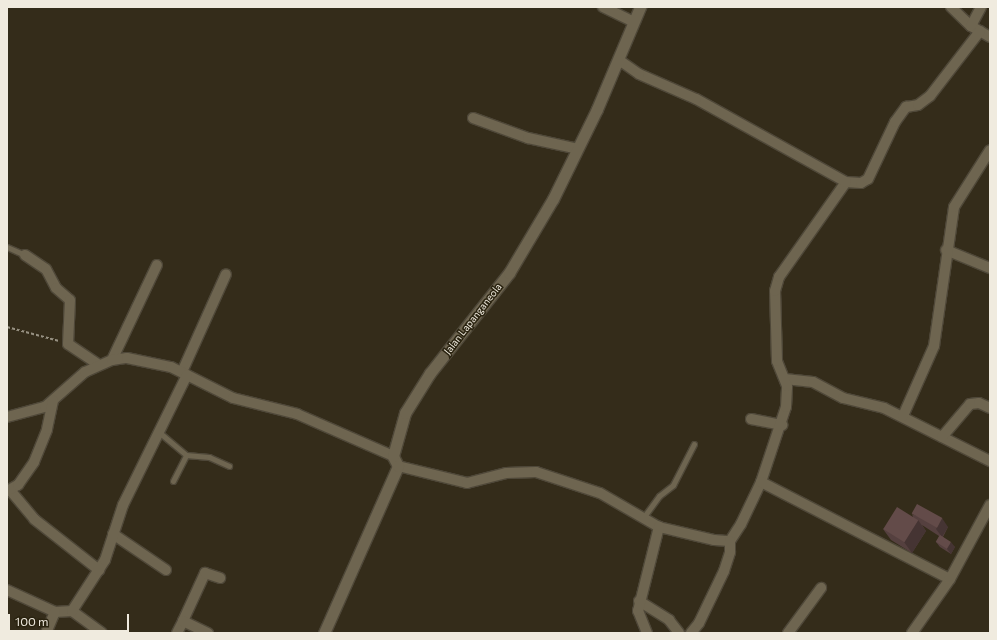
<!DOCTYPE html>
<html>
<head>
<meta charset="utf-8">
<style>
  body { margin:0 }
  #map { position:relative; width:997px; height:640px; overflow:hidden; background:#342c1a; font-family:Commissioner,sans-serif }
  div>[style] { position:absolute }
  .path>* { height:1.5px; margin-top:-0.75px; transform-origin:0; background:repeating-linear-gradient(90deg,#969081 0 3px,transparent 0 5px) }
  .roads { filter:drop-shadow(1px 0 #4f4839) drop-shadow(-1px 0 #4f4839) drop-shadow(0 1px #4f4839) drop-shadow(0 -1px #4f4839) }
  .service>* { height:5px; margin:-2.5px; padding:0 2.5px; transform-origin:2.5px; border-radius:2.5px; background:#6e6550 }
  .minor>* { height:10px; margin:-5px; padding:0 5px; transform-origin:5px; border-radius:5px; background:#6e6550 }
  .tertiary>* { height:11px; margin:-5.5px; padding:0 5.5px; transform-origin:5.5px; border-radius:5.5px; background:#6e6550 }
  .wall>* { inset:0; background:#55403f }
  .shaded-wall>* { inset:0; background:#453433 }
  .building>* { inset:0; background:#634b49; transform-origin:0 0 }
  span { translate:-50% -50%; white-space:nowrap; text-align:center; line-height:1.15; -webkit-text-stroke:3px #2a2310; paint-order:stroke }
  .street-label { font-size:10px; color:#f0ebdf }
  .frame { position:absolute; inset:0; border:8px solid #f0ebdf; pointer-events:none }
  .scale { position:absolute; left:8px; top:614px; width:121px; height:18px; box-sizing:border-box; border:2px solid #f0ebdf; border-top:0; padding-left:5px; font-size:12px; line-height:14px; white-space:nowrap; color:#f0ebdf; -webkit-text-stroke:3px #2a2310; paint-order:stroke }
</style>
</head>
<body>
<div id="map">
  <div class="path">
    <div style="left:7px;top:327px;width:54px;rotate:15.1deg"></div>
  </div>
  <div class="roads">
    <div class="service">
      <div style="left:7px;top:247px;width:20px;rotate:24deg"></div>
      <div style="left:160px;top:433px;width:34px;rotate:40deg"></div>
      <div style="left:186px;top:455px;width:23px;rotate:5deg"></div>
      <div style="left:209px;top:457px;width:22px;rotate:24deg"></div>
      <div style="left:173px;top:481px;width:29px;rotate:-63deg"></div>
      <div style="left:643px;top:518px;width:27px;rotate:-54deg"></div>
      <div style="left:659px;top:496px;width:18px;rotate:-38deg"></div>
      <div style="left:673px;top:485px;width:46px;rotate:-62.9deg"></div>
    </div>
    <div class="minor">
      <div style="left:603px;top:7px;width:34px;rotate:26deg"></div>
      <div style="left:951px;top:7px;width:28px;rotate:44deg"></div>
      <div style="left:971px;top:26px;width:22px;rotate:30deg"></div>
      <div style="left:971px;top:26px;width:21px;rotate:-62deg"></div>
      <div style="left:473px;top:118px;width:59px;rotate:20deg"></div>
      <div style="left:528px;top:138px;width:51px;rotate:12.4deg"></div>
      <div style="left:846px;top:182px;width:15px;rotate:4deg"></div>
      <div style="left:861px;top:183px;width:8px;rotate:-30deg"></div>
      <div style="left:868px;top:179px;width:63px;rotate:-64.7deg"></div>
      <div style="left:895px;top:122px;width:19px;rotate:-54deg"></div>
      <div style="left:906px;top:107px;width:12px;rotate:-9deg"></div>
      <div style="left:918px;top:105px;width:15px;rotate:-37deg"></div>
      <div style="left:930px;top:96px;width:82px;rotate:-52.4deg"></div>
      <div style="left:946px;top:250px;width:48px;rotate:22.2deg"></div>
      <div style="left:25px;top:255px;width:25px;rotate:34deg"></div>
      <div style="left:46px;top:269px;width:21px;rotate:62deg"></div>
      <div style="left:56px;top:288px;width:18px;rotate:41deg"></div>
      <div style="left:70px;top:300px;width:44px;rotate:92.6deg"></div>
      <div style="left:68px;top:344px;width:37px;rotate:34deg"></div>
      <div style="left:112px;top:360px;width:105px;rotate:-64.7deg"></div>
      <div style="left:182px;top:372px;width:107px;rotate:-65.8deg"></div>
      <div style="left:785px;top:379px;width:28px;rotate:6deg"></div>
      <div style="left:813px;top:382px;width:34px;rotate:28deg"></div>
      <div style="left:843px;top:398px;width:42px;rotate:13.7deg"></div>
      <div style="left:884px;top:408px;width:119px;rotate:26.6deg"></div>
      <div style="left:903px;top:416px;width:77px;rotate:-66.1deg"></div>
      <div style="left:934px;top:346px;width:140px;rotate:-81.8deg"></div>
      <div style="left:954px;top:207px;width:67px;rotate:-57.7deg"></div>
      <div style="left:7px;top:417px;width:39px;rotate:-15deg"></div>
      <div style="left:45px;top:407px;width:53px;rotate:-41.2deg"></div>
      <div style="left:85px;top:372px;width:30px;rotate:-24deg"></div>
      <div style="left:112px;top:360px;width:15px;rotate:-8deg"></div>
      <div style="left:127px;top:358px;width:45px;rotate:11.6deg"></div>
      <div style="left:171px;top:367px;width:69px;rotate:26.6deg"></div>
      <div style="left:233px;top:398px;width:66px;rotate:14deg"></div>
      <div style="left:297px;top:414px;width:105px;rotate:23.6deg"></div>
      <div style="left:751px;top:419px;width:32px;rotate:11deg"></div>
      <div style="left:942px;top:437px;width:43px;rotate:-49.7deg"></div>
      <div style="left:970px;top:404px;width:9px;rotate:-6deg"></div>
      <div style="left:979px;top:403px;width:12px;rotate:24deg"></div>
      <div style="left:398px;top:466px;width:71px;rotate:13.8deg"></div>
      <div style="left:467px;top:483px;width:40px;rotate:-14.4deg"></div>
      <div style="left:506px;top:473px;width:30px;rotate:-2deg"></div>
      <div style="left:536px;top:472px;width:67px;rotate:18.2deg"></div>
      <div style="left:600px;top:493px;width:68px;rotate:30deg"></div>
      <div style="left:659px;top:527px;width:57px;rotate:13.3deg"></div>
      <div style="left:714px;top:540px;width:16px;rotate:4deg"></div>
      <div style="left:730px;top:541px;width:20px;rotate:-57deg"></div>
      <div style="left:741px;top:524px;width:47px;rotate:-64.5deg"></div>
      <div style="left:761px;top:482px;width:79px;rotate:-71.6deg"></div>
      <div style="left:786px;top:407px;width:21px;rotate:-87deg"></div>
      <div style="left:787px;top:386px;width:27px;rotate:-112deg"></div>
      <div style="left:777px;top:361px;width:70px;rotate:-91.6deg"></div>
      <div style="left:775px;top:291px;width:15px;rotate:-74deg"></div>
      <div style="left:779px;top:277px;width:116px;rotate:-54.8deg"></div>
      <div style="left:846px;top:182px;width:171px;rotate:-151deg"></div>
      <div style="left:696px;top:99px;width:62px;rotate:-156.3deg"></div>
      <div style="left:639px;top:74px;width:24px;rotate:-145deg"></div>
      <div style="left:761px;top:482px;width:212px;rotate:27.2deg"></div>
      <div style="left:10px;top:490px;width:38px;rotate:50deg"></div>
      <div style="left:34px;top:519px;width:83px;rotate:38.1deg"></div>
      <div style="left:7px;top:491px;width:13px;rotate:-29deg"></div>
      <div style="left:18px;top:485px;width:28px;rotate:-55deg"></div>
      <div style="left:34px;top:462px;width:35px;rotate:-68deg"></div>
      <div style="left:47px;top:429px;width:29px;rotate:-78deg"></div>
      <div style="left:113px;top:534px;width:64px;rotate:34.2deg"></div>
      <div style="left:7px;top:590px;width:53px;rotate:24.6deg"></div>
      <div style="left:55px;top:612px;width:17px;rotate:-3deg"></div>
      <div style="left:72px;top:611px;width:37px;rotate:36deg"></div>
      <div style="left:639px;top:601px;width:36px;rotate:32deg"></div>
      <div style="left:669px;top:620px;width:16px;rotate:52deg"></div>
      <div style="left:72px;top:611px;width:61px;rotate:-57.1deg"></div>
      <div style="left:105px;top:560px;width:58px;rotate:-71.9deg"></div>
      <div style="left:123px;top:505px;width:145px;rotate:-63.8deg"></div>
      <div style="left:183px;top:621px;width:53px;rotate:-65.4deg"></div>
      <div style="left:205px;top:573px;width:16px;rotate:18deg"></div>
      <div style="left:46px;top:633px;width:23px;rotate:-67deg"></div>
      <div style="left:177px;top:633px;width:13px;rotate:-63deg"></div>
      <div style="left:183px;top:621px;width:28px;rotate:26deg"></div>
      <div style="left:647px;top:633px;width:24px;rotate:-112deg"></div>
      <div style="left:638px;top:611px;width:87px;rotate:-76deg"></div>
      <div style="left:691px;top:633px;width:13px;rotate:-51deg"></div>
      <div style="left:699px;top:623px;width:58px;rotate:-64.3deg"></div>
      <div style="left:724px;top:571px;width:20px;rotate:-72deg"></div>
      <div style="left:730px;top:552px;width:11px;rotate:-90deg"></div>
      <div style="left:788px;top:633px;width:56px;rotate:-53.7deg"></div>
      <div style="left:912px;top:633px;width:66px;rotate:-54.9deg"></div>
      <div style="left:950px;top:579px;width:84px;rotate:-61.6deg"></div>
    </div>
    <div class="tertiary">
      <div style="left:324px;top:633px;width:183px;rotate:-66.1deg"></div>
      <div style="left:398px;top:466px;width:11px;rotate:-117deg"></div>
      <div style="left:393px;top:456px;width:45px;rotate:-74.4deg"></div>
      <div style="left:405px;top:413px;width:47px;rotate:-58deg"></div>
      <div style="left:430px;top:373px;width:127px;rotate:-51.7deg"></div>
      <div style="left:509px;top:273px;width:86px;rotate:-59.3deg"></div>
      <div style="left:553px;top:199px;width:100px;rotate:-63.9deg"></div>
      <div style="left:597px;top:109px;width:111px;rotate:-67.1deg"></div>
    </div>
  </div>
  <div class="wall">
    <div style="clip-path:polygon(912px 514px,948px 527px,943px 537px,955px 547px,951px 554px,940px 547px,936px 542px,939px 536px,922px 525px,926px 531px,912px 553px,891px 540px,883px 529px,913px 517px)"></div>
  </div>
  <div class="shaded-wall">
    <div style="clip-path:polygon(942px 518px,948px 527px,942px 537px,936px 529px)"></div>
    <div style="clip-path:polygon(918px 520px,926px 531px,912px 553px,904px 542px)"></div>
    <div style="clip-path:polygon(951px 542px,955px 547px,951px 554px,947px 549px)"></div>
  </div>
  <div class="building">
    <div style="left:917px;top:504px;width:29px;height:11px;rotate:29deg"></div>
    <div style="left:897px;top:507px;width:25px;height:26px;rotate:32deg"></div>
    <div style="left:940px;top:535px;width:13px;height:8px;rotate:32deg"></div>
  </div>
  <div class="street-label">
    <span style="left:473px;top:319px;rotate:-52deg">Jalan Lapanganeola</span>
  </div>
  <div class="frame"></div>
  <div class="scale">100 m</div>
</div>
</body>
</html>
